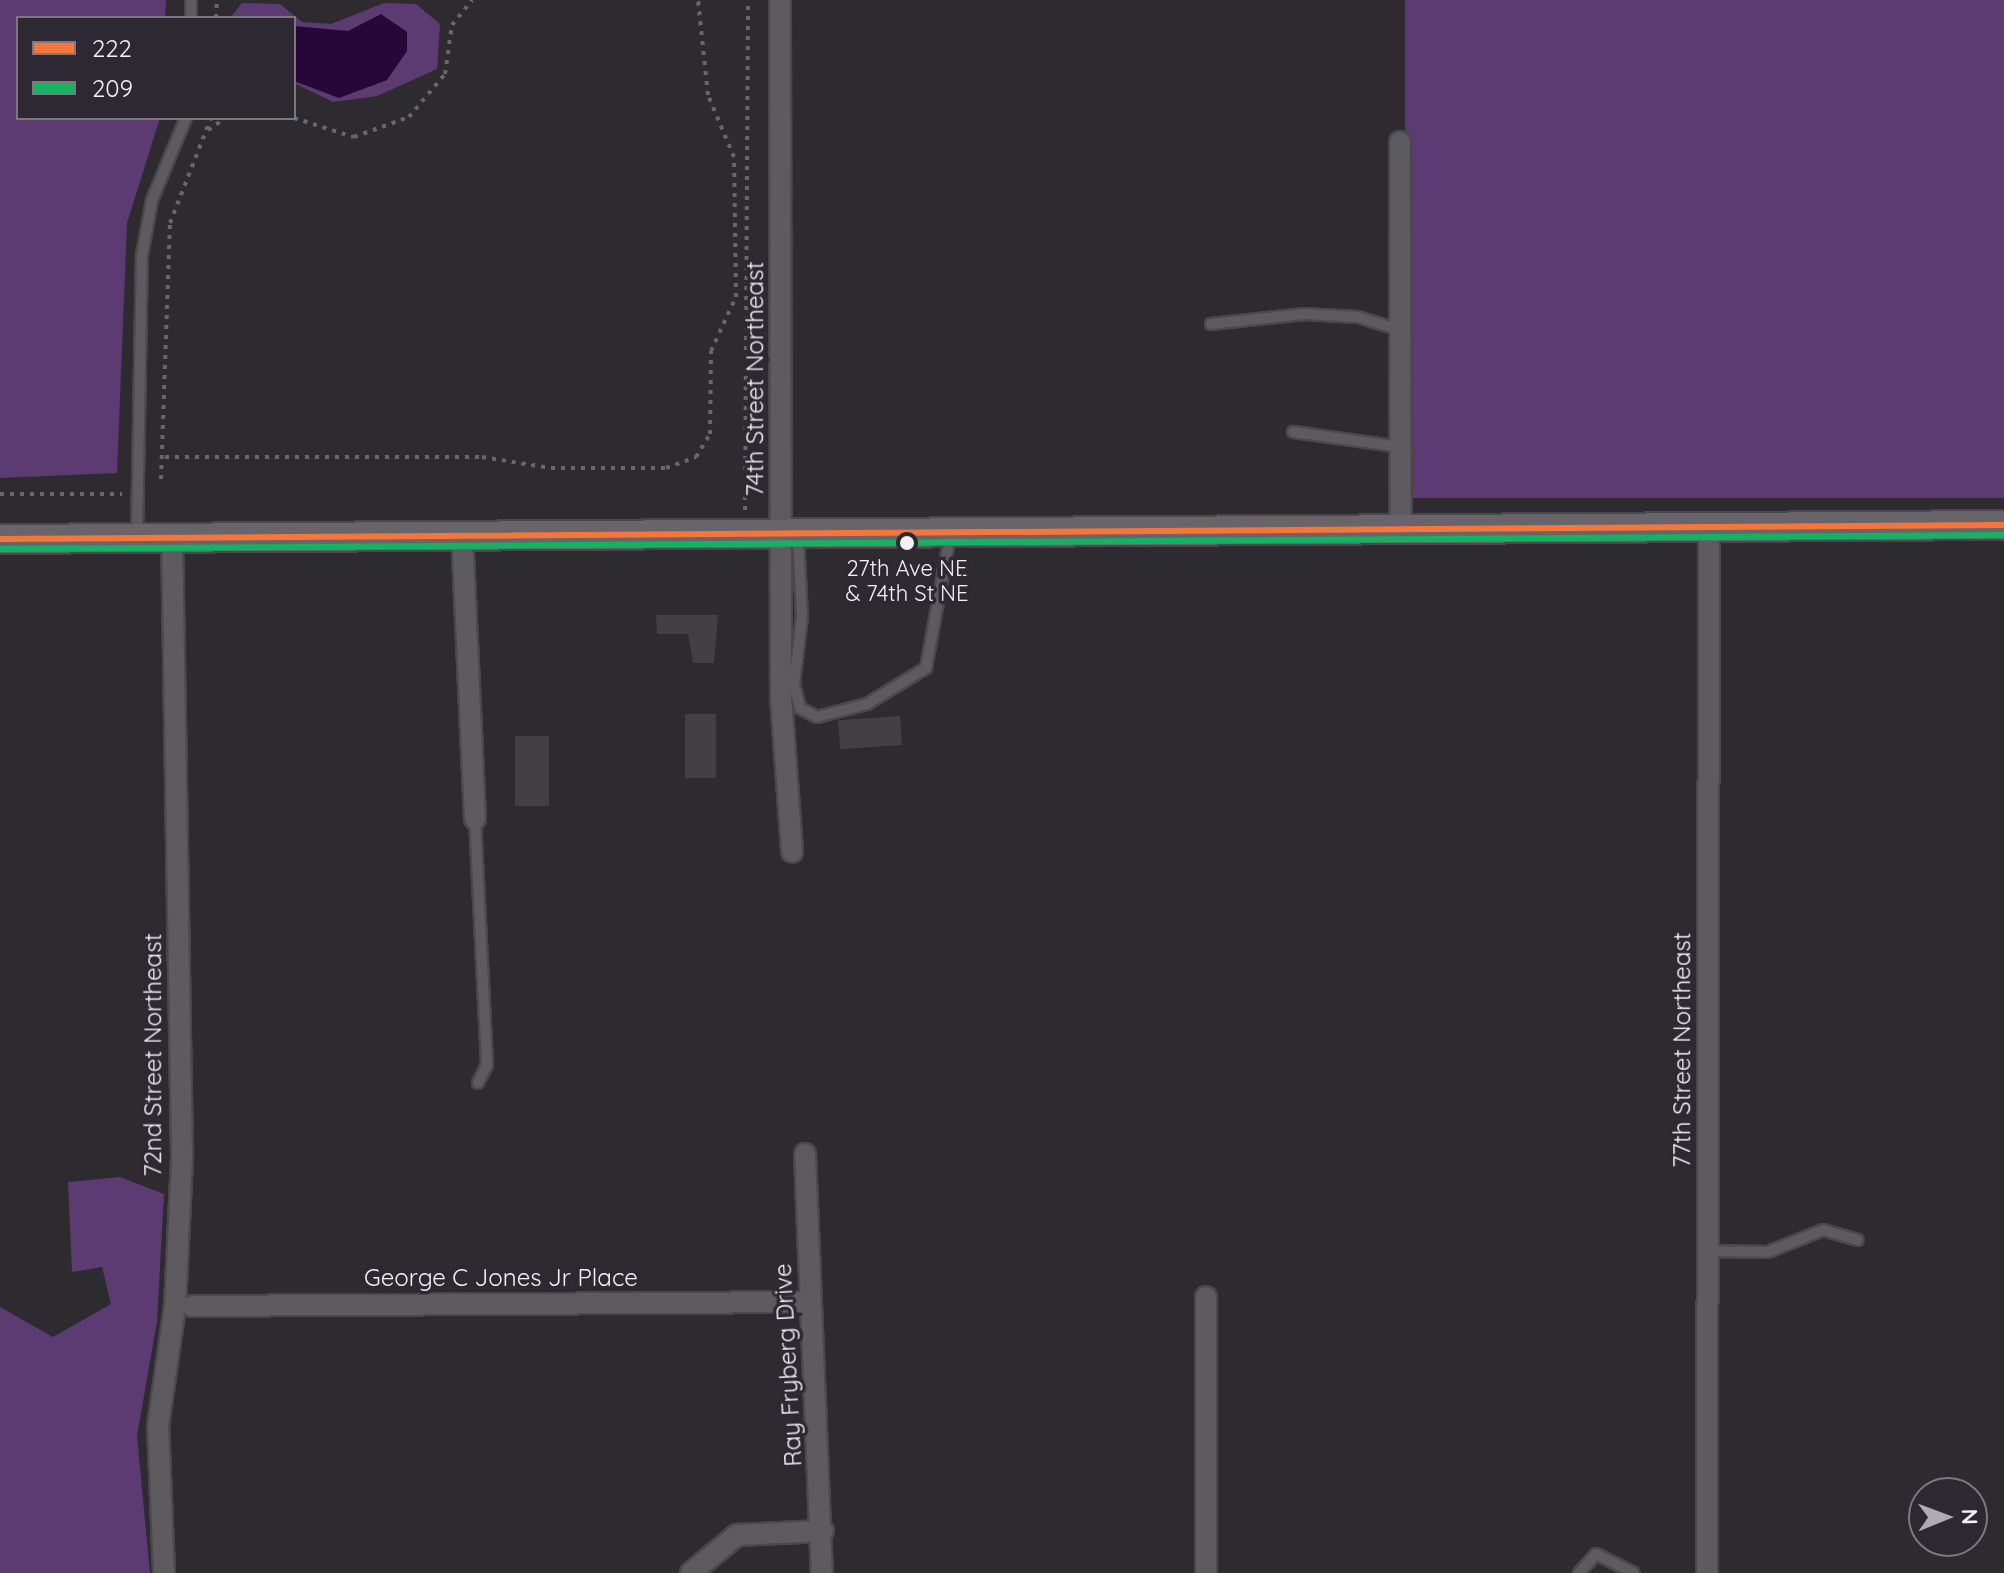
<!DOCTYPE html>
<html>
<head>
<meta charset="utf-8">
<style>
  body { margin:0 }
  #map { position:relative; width:2004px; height:1573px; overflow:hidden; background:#2d2a30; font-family:Quicksand,sans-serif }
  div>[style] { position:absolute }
  .green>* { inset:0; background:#5c3b72; transform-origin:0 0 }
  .water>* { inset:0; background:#270738 }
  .building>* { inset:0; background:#434045; transform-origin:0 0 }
  .path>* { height:4px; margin-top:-2px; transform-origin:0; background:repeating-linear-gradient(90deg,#69676c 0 4px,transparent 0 10px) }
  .roads { filter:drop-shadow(2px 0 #4a484d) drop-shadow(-2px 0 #4a484d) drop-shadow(0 2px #4a484d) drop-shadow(0 -2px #4a484d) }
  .lane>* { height:10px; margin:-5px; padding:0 5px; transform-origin:5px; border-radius:5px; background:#5d5b60 }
  .street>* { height:20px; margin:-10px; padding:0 10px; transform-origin:10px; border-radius:10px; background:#5d5b60 }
  .secondary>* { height:28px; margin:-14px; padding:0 14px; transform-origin:14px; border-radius:14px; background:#68646a }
  .bus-1>* { height:6px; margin:-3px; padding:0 3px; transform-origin:3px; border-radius:3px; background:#f5763a }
  .bus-2>* { height:6px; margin:-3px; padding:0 3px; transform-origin:3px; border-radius:3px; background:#13b361 }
  .dots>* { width:22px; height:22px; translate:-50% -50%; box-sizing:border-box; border:4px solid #2e2832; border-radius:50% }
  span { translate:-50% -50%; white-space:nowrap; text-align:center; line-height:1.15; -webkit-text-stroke:7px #2e2832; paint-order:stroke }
  .bus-label { font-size:22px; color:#f4f0f7 }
  .street-label { font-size:24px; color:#f4f0f7 }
  .legend { position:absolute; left:16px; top:16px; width:280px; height:104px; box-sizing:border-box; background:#2e2832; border:2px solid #7d7881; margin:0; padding:10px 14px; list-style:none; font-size:24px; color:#f4f0f7 }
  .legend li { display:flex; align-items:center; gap:16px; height:40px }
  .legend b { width:40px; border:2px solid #7d7881 }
  .north { position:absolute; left:1908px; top:1477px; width:80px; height:80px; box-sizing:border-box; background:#2e2832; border:2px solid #7d7881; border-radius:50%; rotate:89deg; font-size:22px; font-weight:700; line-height:32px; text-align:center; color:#f4f0f7 }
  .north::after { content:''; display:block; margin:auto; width:28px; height:36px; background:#aeabb1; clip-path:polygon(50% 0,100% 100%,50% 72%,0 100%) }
</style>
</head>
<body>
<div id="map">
  <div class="green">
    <div style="clip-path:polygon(0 0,166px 0,165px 18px,18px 18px,18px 118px,160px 118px,127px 223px,117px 473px,0 478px)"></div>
    <div style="left:1405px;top:0;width:599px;height:498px"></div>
    <div style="clip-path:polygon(242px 3px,280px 4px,302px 22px,331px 24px,384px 3px,416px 4px,440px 24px,437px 69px,377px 96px,333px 102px,294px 83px,294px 18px,230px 18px)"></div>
    <div style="clip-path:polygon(120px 1177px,164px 1194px,157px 1321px,137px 1436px,150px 1573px,0 1573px,0 1307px,53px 1337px,111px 1304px,102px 1267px,72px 1272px,68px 1182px)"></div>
  </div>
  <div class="water">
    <div style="clip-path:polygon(381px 14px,407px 32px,407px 51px,387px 80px,339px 98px,294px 81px,294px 26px,348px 31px)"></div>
  </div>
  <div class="building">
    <div style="clip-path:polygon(656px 615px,718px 615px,714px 663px,693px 663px,688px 634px,657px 634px)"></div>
    <div style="left:716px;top:714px;width:64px;height:31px;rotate:90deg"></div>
    <div style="left:900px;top:716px;width:29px;height:62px;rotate:86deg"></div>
    <div style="left:515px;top:736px;width:34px;height:70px"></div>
  </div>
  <div class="path">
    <div style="left:216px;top:18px;width:18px;rotate:-87deg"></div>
    <div style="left:294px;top:118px;width:63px;rotate:17.6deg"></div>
    <div style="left:354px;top:137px;width:59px;rotate:-20deg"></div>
    <div style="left:409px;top:117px;width:56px;rotate:-50.1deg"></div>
    <div style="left:445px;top:74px;width:49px;rotate:-81.9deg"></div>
    <div style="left:452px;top:25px;width:32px;rotate:-51deg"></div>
    <div style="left:208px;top:130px;width:22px;rotate:-34deg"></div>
    <div style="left:165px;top:457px;width:317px"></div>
    <div style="left:482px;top:457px;width:70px;rotate:9.1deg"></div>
    <div style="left:551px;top:468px;width:115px"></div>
    <div style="left:666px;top:468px;width:32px;rotate:-20deg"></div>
    <div style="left:696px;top:457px;width:27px;rotate:-59deg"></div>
    <div style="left:710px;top:434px;width:83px;rotate:-89.3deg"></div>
    <div style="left:711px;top:351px;width:60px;rotate:-65.2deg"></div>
    <div style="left:736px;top:297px;width:140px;rotate:-90.8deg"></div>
    <div style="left:734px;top:157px;width:67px;rotate:-112.8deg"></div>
    <div style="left:708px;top:95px;width:96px;rotate:-96deg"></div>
    <div style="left:161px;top:479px;width:256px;rotate:-88deg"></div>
    <div style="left:170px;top:223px;width:113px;rotate:-68.7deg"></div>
    <div style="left:0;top:494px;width:122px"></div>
    <div style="left:745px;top:510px;width:510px;rotate:-89.66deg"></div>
  </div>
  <div class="roads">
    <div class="lane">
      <div style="left:191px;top:0;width:18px;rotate:90deg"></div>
      <div style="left:1211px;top:324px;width:94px;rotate:-6.1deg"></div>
      <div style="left:1304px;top:314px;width:54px;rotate:3.2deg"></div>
      <div style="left:1358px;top:317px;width:44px;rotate:17.2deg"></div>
      <div style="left:1293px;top:432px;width:109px;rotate:7.9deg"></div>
      <div style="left:137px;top:536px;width:281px;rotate:-89deg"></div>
      <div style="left:142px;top:255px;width:56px;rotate:-79.7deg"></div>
      <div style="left:152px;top:200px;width:89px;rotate:-67.5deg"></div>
      <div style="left:798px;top:537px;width:79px;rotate:87.1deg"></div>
      <div style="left:802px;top:616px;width:68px;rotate:96.7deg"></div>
      <div style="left:794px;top:684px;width:25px;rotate:76deg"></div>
      <div style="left:800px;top:708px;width:19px;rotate:28deg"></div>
      <div style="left:817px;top:717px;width:52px;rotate:-14.6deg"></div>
      <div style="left:867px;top:704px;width:69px;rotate:-31.4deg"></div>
      <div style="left:926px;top:668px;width:134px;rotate:-79.7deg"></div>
      <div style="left:475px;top:819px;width:246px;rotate:87.2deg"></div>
      <div style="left:487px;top:1065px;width:20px;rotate:117deg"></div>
      <div style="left:1707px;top:1251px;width:61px;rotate:0.9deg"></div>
      <div style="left:1768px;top:1252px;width:59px;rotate:-21.8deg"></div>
      <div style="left:1823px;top:1230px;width:36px;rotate:16deg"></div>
      <div style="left:1579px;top:1573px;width:25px;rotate:-48deg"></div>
      <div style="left:1596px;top:1554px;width:42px;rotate:26.6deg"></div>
    </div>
    <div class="street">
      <div style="left:780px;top:0;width:697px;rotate:89.92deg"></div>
      <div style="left:781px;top:697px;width:155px;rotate:85.9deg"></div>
      <div style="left:1400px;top:142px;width:385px;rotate:89.9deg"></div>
      <div style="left:462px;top:532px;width:287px;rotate:87.4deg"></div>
      <div style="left:805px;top:1154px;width:419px;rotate:87.7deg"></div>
      <div style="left:1206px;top:1297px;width:276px;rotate:90deg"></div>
      <div style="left:192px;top:1306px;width:618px;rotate:-0.37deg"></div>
      <div style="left:164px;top:1573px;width:147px;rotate:-92.3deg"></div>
      <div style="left:158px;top:1426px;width:120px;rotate:-81.9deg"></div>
      <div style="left:175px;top:1307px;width:151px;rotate:-87.3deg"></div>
      <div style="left:182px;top:1156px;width:620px;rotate:-90.92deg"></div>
      <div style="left:691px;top:1573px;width:60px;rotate:-39.6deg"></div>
      <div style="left:737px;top:1535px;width:86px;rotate:-2.7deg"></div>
      <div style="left:1707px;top:1573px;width:1047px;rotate:-89.89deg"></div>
    </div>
    <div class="secondary">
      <div style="left:0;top:539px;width:2004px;rotate:-0.4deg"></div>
    </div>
  </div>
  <div class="bus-1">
    <div style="left:0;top:539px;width:2004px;rotate:-0.4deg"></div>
  </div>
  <div class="bus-2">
    <div style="left:0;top:549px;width:2004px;rotate:-0.4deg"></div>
  </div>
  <div class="dots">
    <div style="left:907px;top:543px;background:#f4f0f7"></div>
  </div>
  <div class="bus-label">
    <span style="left:907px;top:581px">27th Ave NE<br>&amp; 74th St NE</span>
  </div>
  <div class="street-label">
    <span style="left:755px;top:379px;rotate:-90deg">74th Street Northeast</span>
    <span style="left:1682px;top:1050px;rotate:-90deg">77th Street Northeast</span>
    <span style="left:153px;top:1055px;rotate:-90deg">72nd Street Northeast</span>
    <span style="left:501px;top:1278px">George C Jones Jr Place</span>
    <span style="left:788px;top:1365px;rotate:-93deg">Ray Fryberg Drive</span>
  </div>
  <ul class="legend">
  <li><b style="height:10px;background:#f5763a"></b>222</li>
  <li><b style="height:10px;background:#13b361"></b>209</li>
  </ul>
  <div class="north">N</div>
</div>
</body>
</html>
